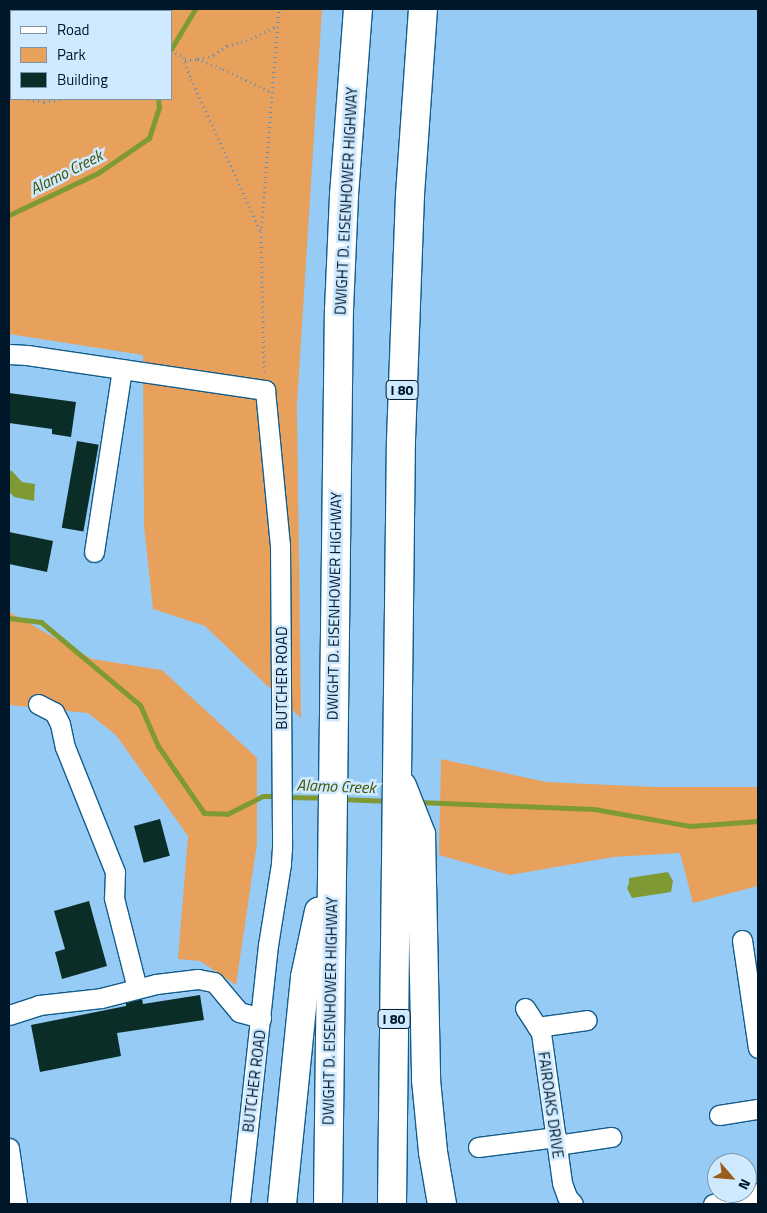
<!DOCTYPE html>
<html>
<head>
<meta charset="utf-8">
<style>
  body { margin:0 }
  #map { position:relative; width:767px; height:1213px; overflow:hidden; background:#96cbf5; font-family:"Titillium Web",sans-serif }
  div>[style] { position:absolute }
  .green>* { inset:0; background:#e8a05d }
  .water>* { inset:0; background:#7f9a32 }
  .stream>* { height:5px; margin:-2.5px; padding:0 2.5px; transform-origin:2.5px; border-radius:2.5px; background:#7f9a32 }
  .building>* { inset:0; background:#0a2d28; transform-origin:0 0 }
  .path>* { height:3px; margin-top:-1.5px; transform-origin:0; background:repeating-linear-gradient(90deg,#6691b3 0 1px,transparent 0 5px) }
  .roads { filter:drop-shadow(1px 0 #125c8a) drop-shadow(-1px 0 #125c8a) drop-shadow(0 1px #125c8a) drop-shadow(0 -1px #125c8a) }
  .minor>* { height:19px; margin:-9.5px; padding:0 9.5px; transform-origin:9.5px; border-radius:9.5px; background:#fff }
  .highway>* { height:28px; margin:-14px; padding:0 14px; transform-origin:14px; border-radius:14px; background:#fff }
  span { translate:-50% -50%; white-space:nowrap; text-align:center; line-height:1.15; -webkit-text-stroke:5px #cfe9ff; paint-order:stroke }
  .shield-label span { padding:1px 4px; background:#cfe9ff; border:1px solid; border-radius:4px; -webkit-text-stroke-width:0 }
  .shield-label { font-size:14px; color:#001629; font-weight:700 }
  .street-label { font-size:15px; color:#001629 }
  .water-label { font-size:16px; color:#405102; font-style:italic }
  .frame { position:absolute; inset:0; border:10px solid #001629; pointer-events:none }
  .legend { position:absolute; left:10px; top:10px; width:162px; height:90px; box-sizing:border-box; background:#cfe9ff; border:1px solid #7c95a9; margin:0; padding:6px 9px; list-style:none; font-size:15px; color:#001629 }
  .legend li { display:flex; align-items:center; gap:10px; height:25px }
  .legend b { width:25px; border:1px solid #7c95a9 }
  .north { position:absolute; left:707px; top:1153px; width:50px; height:50px; box-sizing:border-box; background:#cfe9ff; border:1px solid #7c95a9; border-radius:50%; rotate:117deg; font-size:14px; font-weight:700; line-height:20px; text-align:center; color:#001629 }
  .north::after { content:''; display:block; margin:auto; width:18px; height:22px; background:#995d1e; clip-path:polygon(50% 0,100% 100%,50% 72%,0 100%) }
</style>
</head>
<body>
<div id="map">
  <div class="green">
    <div style="clip-path:polygon(evenodd,9px 9px,322px 9px,297px 405px,301px 718px,205px 626px,153px 609px,144px 526px,143px 355px,9px 334px,9px 9px,11px 11px,171px 11px,171px 99px,11px 99px,11px 11px)"></div>
    <div style="clip-path:polygon(9px 612px,92px 659px,162px 670px,257px 758px,257px 843px,236px 985px,200px 961px,178px 959px,188px 836px,116px 735px,88px 713px,9px 705px)"></div>
    <div style="clip-path:polygon(441px 759px,546px 782px,654px 787px,758px 787px,758px 886px,693px 903px,680px 853px,613px 857px,510px 875px,439px 855px)"></div>
  </div>
  <div class="water">
    <div style="clip-path:polygon(11px 470px,22px 482px,35px 484px,34px 501px,14px 497px,9px 491px,9px 473px)"></div>
    <div style="clip-path:polygon(668px 872px,673px 881px,671px 892px,632px 898px,627px 888px,629px 883px,629px 878px)"></div>
  </div>
  <div class="stream">
    <div style="left:171px;top:49px;width:47px;rotate:-59deg"></div>
    <div style="left:9px;top:215px;width:98px;rotate:-25.3deg"></div>
    <div style="left:98px;top:173px;width:62px;rotate:-34.5deg"></div>
    <div style="left:149px;top:138px;width:33px;rotate:-72deg"></div>
    <div style="left:159px;top:107px;width:8px;rotate:-97deg"></div>
    <div style="left:9px;top:618px;width:32px;rotate:7deg"></div>
    <div style="left:41px;top:622px;width:129px;rotate:40deg"></div>
    <div style="left:140px;top:705px;width:45px;rotate:66.3deg"></div>
    <div style="left:158px;top:746px;width:81px;rotate:55.5deg"></div>
    <div style="left:204px;top:813px;width:23px;rotate:2deg"></div>
    <div style="left:227px;top:814px;width:40px;rotate:-26.6deg"></div>
    <div style="left:263px;top:796px;width:14px"></div>
    <div style="left:286px;top:797px;width:39px;rotate:1deg"></div>
    <div style="left:341px;top:799px;width:49px;rotate:2.3deg"></div>
    <div style="left:418px;top:802px;width:176px;rotate:2.3deg"></div>
    <div style="left:594px;top:809px;width:97px;rotate:10deg"></div>
    <div style="left:690px;top:826px;width:68px;rotate:-4.2deg"></div>
  </div>
  <div class="building">
    <div style="clip-path:polygon(9px 393px,76px 402px,71px 437px,52px 434px,52px 429px,9px 423px)"></div>
    <div style="left:77px;top:441px;width:22px;height:88px;rotate:10deg"></div>
    <div style="clip-path:polygon(9px 532px,53px 541px,47px 572px,9px 564px)"></div>
    <div style="left:160px;top:819px;width:38px;height:27px;rotate:75deg"></div>
    <div style="clip-path:polygon(89px 901px,107px 966px,62px 979px,55px 952px,65px 949px,54px 911px)"></div>
    <div style="clip-path:polygon(200px 995px,204px 1020px,117px 1033px,121px 1056px,40px 1072px,31px 1025px,126px 1006px,126px 1003px,142px 999px,143px 1004px)"></div>
  </div>
  <div class="path">
    <div style="left:97px;top:9px;width:4px;rotate:27deg"></div>
    <div style="left:171px;top:50px;width:14px;rotate:30deg"></div>
    <div style="left:183px;top:57px;width:23px;rotate:70deg"></div>
    <div style="left:191px;top:79px;width:168px;rotate:65.4deg"></div>
    <div style="left:198px;top:59px;width:16px;rotate:-14deg"></div>
    <div style="left:214px;top:55px;width:16px;rotate:-35deg"></div>
    <div style="left:227px;top:46px;width:25px;rotate:-16deg"></div>
    <div style="left:251px;top:39px;width:29px;rotate:-27deg"></div>
    <div style="left:185px;top:60px;width:12px;rotate:-5deg"></div>
    <div style="left:197px;top:59px;width:28px;rotate:21deg"></div>
    <div style="left:223px;top:69px;width:55px;rotate:25.6deg"></div>
    <div style="left:9px;top:94px;width:2px;rotate:27deg"></div>
    <div style="left:28px;top:99px;width:16px;rotate:11deg"></div>
    <div style="left:44px;top:102px;width:18px;rotate:-9deg"></div>
    <div style="left:264px;top:372px;width:140px;rotate:-91.2deg"></div>
    <div style="left:261px;top:232px;width:224px;rotate:-85.4deg"></div>
  </div>
  <div class="roads">
    <div class="minor">
      <div style="left:9px;top:354px;width:18px;rotate:3deg"></div>
      <div style="left:27px;top:355px;width:241px;rotate:8.4deg"></div>
      <div style="left:265px;top:390px;width:156px;rotate:84.5deg"></div>
      <div style="left:280px;top:545px;width:303px;rotate:89.6deg"></div>
      <div style="left:282px;top:848px;width:16px;rotate:94deg"></div>
      <div style="left:281px;top:864px;width:82px;rotate:99.1deg"></div>
      <div style="left:268px;top:945px;width:261px;rotate:96.2deg"></div>
      <div style="left:94px;top:552px;width:185px;rotate:-81.3deg"></div>
      <div style="left:38px;top:704px;width:18px;rotate:27deg"></div>
      <div style="left:54px;top:712px;width:13px;rotate:63deg"></div>
      <div style="left:60px;top:724px;width:24px;rotate:78deg"></div>
      <div style="left:65px;top:747px;width:135px;rotate:68.2deg"></div>
      <div style="left:115px;top:872px;width:26px;rotate:92deg"></div>
      <div style="left:114px;top:898px;width:93px;rotate:75.7deg"></div>
      <div style="left:742px;top:940px;width:109px;rotate:81.6deg"></div>
      <div style="left:525px;top:1008px;width:30px;rotate:57deg"></div>
      <div style="left:541px;top:1033px;width:151px;rotate:82deg"></div>
      <div style="left:562px;top:1183px;width:15px;rotate:70deg"></div>
      <div style="left:567px;top:1197px;width:9px;rotate:49deg"></div>
      <div style="left:9px;top:1015px;width:32px;rotate:-18deg"></div>
      <div style="left:39px;top:1005px;width:62px;rotate:-6.4deg"></div>
      <div style="left:101px;top:998px;width:57px;rotate:-14.3deg"></div>
      <div style="left:156px;top:984px;width:42px;rotate:-6.8deg"></div>
      <div style="left:198px;top:979px;width:16px;rotate:11deg"></div>
      <div style="left:214px;top:982px;width:39px;rotate:50deg"></div>
      <div style="left:239px;top:1012px;width:23px;rotate:15deg"></div>
      <div style="left:537px;top:1027px;width:50px;rotate:-8deg"></div>
      <div style="left:719px;top:1115px;width:39px;rotate:-9deg"></div>
      <div style="left:557px;top:1145px;width:55px;rotate:-8.4deg"></div>
      <div style="left:478px;top:1147px;width:79px;rotate:-7.3deg"></div>
      <div style="left:9px;top:1148px;width:57px;rotate:81.9deg"></div>
      <div style="left:713px;top:1204px;width:46px;rotate:-13.7deg"></div>
    </div>
    <div class="highway">
      <div style="left:402px;top:786px;width:52px;rotate:68.4deg"></div>
      <div style="left:421px;top:834px;width:246px;rotate:88.8deg"></div>
      <div style="left:426px;top:1080px;width:72px;rotate:84.4deg"></div>
      <div style="left:433px;top:1152px;width:53px;rotate:80.2deg"></div>
      <div style="left:282px;top:1204px;width:228px;rotate:-84.2deg"></div>
      <div style="left:305px;top:977px;width:67px;rotate:-78deg"></div>
      <div style="left:328px;top:1204px;width:894px;rotate:-89.3deg"></div>
      <div style="left:339px;top:310px;width:115px;rotate:-87.5deg"></div>
      <div style="left:344px;top:195px;width:187px;rotate:-85.7deg"></div>
      <div style="left:392px;top:1204px;width:764px;rotate:-89.33deg"></div>
      <div style="left:401px;top:440px;width:245px;rotate:-87.9deg"></div>
      <div style="left:410px;top:195px;width:186px;rotate:-86deg"></div>
    </div>
  </div>
  <div class="shield-label">
    <span style="left:402px;top:390px">I 80</span>
    <span style="left:394px;top:1019px">I 80</span>
  </div>
  <div class="street-label">
    <span style="left:346px;top:201px;rotate:-87deg">DWIGHT D. EISENHOWER HIGHWAY</span>
    <span style="left:334px;top:606px;rotate:-89deg">DWIGHT D. EISENHOWER HIGHWAY</span>
    <span style="left:282px;top:678px;rotate:-90deg">BUTCHER ROAD</span>
    <span style="left:330px;top:1011px;rotate:-89deg">DWIGHT D. EISENHOWER HIGHWAY</span>
    <span style="left:254px;top:1081px;rotate:-83deg">BUTCHER ROAD</span>
    <span style="left:551px;top:1105px;rotate:82deg">FAIROAKS DRIVE</span>
  </div>
  <div class="water-label">
    <span style="left:66px;top:172px;rotate:-27deg">Alamo Creek</span>
    <span style="left:336px;top:786px;rotate:2deg">Alamo Creek</span>
  </div>
  <div class="frame"></div>
  <ul class="legend">
  <li><b style="height:6px;background:#fff"></b>Road</li>
  <li><b style="height:14px;background:#e8a05d"></b>Park</li>
  <li><b style="height:14px;background:#0a2d28"></b>Building</li>
  </ul>
  <div class="north">N</div>
</div>
</body>
</html>
